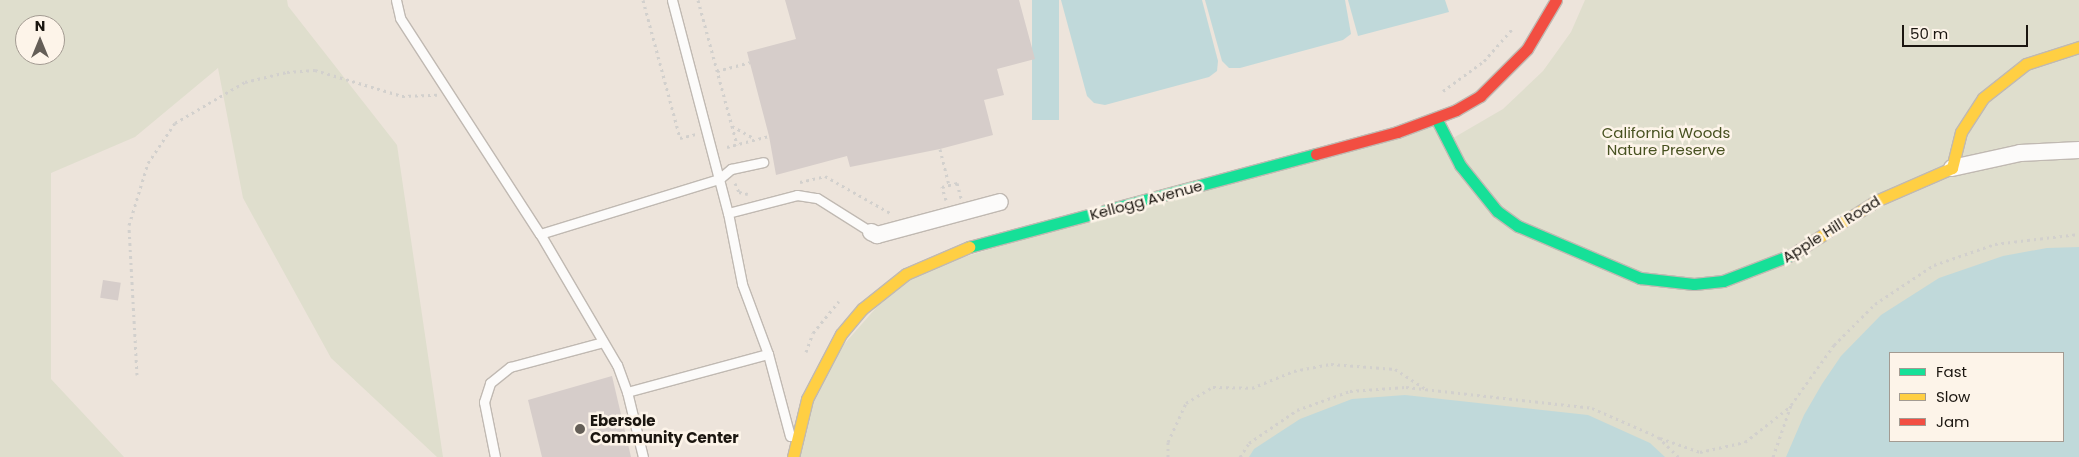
<!DOCTYPE html>
<html>
<head>
<meta charset="utf-8">
<style>
  body { margin:0 }
  #map { position:relative; width:2079px; height:457px; overflow:hidden; background:#ede4db; font-family:Poppins,sans-serif }
  div>[style] { position:absolute }
  .green>* { inset:0; background:#dfdecd }
  .water>* { inset:0; background:#c0d9da; transform-origin:0 0 }
  .building>* { inset:0; background:#d6cdca; transform-origin:0 0 }
  .path>* { height:3px; margin-top:-1.5px; transform-origin:0; background:repeating-linear-gradient(90deg,#d2d0cd 0 2.5px,transparent 0 6.5px) }
  .roads { filter:drop-shadow(1px 0 #c0b9b2) drop-shadow(-1px 0 #c0b9b2) drop-shadow(0 1px #c0b9b2) drop-shadow(0 -1px #c0b9b2) }
  .lane>* { height:9px; margin:-4.5px; padding:0 4.5px; transform-origin:4.5px; border-radius:4.5px; background:#fcfbfa }
  .street>* { height:16px; margin:-8px; padding:0 8px; transform-origin:8px; border-radius:8px; background:#fcfbfa }
  .fast>* { height:11px; margin:-5.5px; padding:0 5.5px; transform-origin:5.5px; border-radius:5.5px; background:#16e098 }
  .slow>* { height:11px; margin:-5.5px; padding:0 5.5px; transform-origin:5.5px; border-radius:5.5px; background:#ffcf43 }
  .jam>* { height:11px; margin:-5.5px; padding:0 5.5px; transform-origin:5.5px; border-radius:5.5px; background:#f24e42 }
  .dots>* { width:14px; height:14px; translate:-50% -50%; box-sizing:border-box; border:2px solid #fdf4e9; border-radius:50% }
  span { translate:-50% -50%; white-space:nowrap; text-align:center; line-height:1.15; -webkit-text-stroke:5px #fdf4e9; paint-order:stroke }
  .park-label { font-size:15px; color:#475120 }
  .street-label { font-size:15px; color:#1b1610 }
  .poi-label { font-size:15px; color:#1b1610; font-weight:700 }
  .left { translate:0 -50%; text-align:left }
  .legend { position:absolute; left:1889px; top:352px; width:175px; height:90px; box-sizing:border-box; background:#fdf4e9; border:1px solid #a39b92; margin:0; padding:6px 9px; list-style:none; font-size:15px; color:#1b1610 }
  .legend li { display:flex; align-items:center; gap:10px; height:25px }
  .legend b { width:25px; border:1px solid #a39b92 }
  .north { position:absolute; left:15px; top:15px; width:50px; height:50px; box-sizing:border-box; background:#fdf4e9; border:1px solid #a39b92; border-radius:50%; rotate:0deg; font-size:14px; font-weight:700; line-height:20px; text-align:center; color:#1b1610 }
  .north::after { content:''; display:block; margin:auto; width:18px; height:22px; background:#645e57; clip-path:polygon(50% 0,100% 100%,50% 72%,0 100%) }
  .scale { position:absolute; left:1902px; top:25px; width:126px; height:22px; box-sizing:border-box; border:2px solid #1b1610; border-top:0; padding-left:6px; font-size:15px; line-height:18px; white-space:nowrap; color:#1b1610; -webkit-text-stroke:4px #fdf4e9; paint-order:stroke }
</style>
</head>
<body>
<div id="map">
  <div class="green">
    <div style="clip-path:polygon(evenodd,0 0,287px 0,288px 6px,397px 145px,443px 457px,437px 457px,331px 358px,243px 198px,218px 68px,135px 137px,51px 173px,51px 379px,124px 457px,0 457px,0 0,25px 25px,55px 25px,55px 55px,25px 55px,25px 25px)"></div>
    <div style="clip-path:polygon(evenodd,1585px 0,2079px 0,2079px 457px,793px 457px,816px 376px,906px 274px,1436px 118px,1448px 141px,1503px 109px,1543px 71px,1571px 32px,1585px 0,1890px 353px,2063px 353px,2063px 441px,1890px 441px,1890px 353px)"></div>
  </div>
  <div class="water">
    <div style="left:1032px;top:0;width:27px;height:120px"></div>
    <div style="clip-path:polygon(1061px 0,1202px 0,1218px 61px,1217px 71px,1209px 77px,1105px 105px,1094px 103px,1087px 96px)"></div>
    <div style="clip-path:polygon(1205px 0,1345px 0,1351px 34px,1343px 40px,1240px 68px,1229px 68px,1222px 61px)"></div>
    <div style="clip-path:polygon(1348px 0,1445px 0,1449px 12px,1358px 36px)"></div>
    <div style="clip-path:polygon(evenodd,2079px 247px,2079px 457px,1786px 457px,1804px 415px,1822px 384px,1841px 356px,1881px 315px,1939px 278px,2003px 256px,2047px 248px,2079px 247px,1890px 353px,2063px 353px,2063px 441px,1890px 441px,1890px 353px)"></div>
    <div style="clip-path:polygon(1405px 395px,1588px 415px,1650px 443px,1665px 457px,1249px 457px,1254px 449px,1300px 419px,1352px 399px)"></div>
  </div>
  <div class="building">
    <div style="clip-path:polygon(785px 0,1019px 0,1035px 59px,997px 69px,1004px 95px,984px 100px,993px 135px,940px 149px,850px 167px,847px 156px,776px 175px,769px 136px,747px 52px,796px 39px)"></div>
    <div style="left:103px;top:280px;width:18px;height:18px;rotate:9deg"></div>
    <div style="clip-path:polygon(612px 376px,631px 457px,542px 457px,528px 400px)"></div>
  </div>
  <div class="path">
    <div style="left:643px;top:0;width:143px;rotate:75deg"></div>
    <div style="left:680px;top:138px;width:16px;rotate:-14deg"></div>
    <div style="left:698px;top:0;width:150px;rotate:74.9deg"></div>
    <div style="left:717px;top:71px;width:34px;rotate:-15deg"></div>
    <div style="left:1443px;top:91px;width:51px;rotate:-36.2deg"></div>
    <div style="left:1484px;top:61px;width:45px;rotate:-48.6deg"></div>
    <div style="left:732px;top:126px;width:26px;rotate:29deg"></div>
    <div style="left:727px;top:147px;width:43px;rotate:-14.7deg"></div>
    <div style="left:940px;top:149px;width:38px;rotate:76deg"></div>
    <div style="left:800px;top:182px;width:26px;rotate:-13deg"></div>
    <div style="left:825px;top:176px;width:77px;rotate:29.6deg"></div>
    <div style="left:735px;top:183px;width:10px;rotate:66deg"></div>
    <div style="left:739px;top:192px;width:9px;rotate:13deg"></div>
    <div style="left:946px;top:200px;width:14px;rotate:-107deg"></div>
    <div style="left:942px;top:187px;width:16px;rotate:-15deg"></div>
    <div style="left:957px;top:183px;width:16px;rotate:75deg"></div>
    <div style="left:806px;top:352px;width:20px;rotate:-70deg"></div>
    <div style="left:813px;top:333px;width:41px;rotate:-50.9deg"></div>
    <div style="left:137px;top:375px;width:150px;rotate:-93.1deg"></div>
    <div style="left:129px;top:225px;width:65px;rotate:-73deg"></div>
    <div style="left:148px;top:163px;width:48px;rotate:-56deg"></div>
    <div style="left:175px;top:123px;width:81px;rotate:-30.4deg"></div>
    <div style="left:245px;top:82px;width:43px;rotate:-13.4deg"></div>
    <div style="left:287px;top:72px;width:28px;rotate:-4deg"></div>
    <div style="left:315px;top:70px;width:91px;rotate:16.6deg"></div>
    <div style="left:402px;top:96px;width:35px;rotate:-2deg"></div>
    <div style="left:1660px;top:438px;width:42px;rotate:19.3deg"></div>
    <div style="left:1700px;top:452px;width:46px;rotate:-12.5deg"></div>
    <div style="left:1745px;top:442px;width:58px;rotate:-38deg"></div>
    <div style="left:1168px;top:457px;width:15px;rotate:-90deg"></div>
    <div style="left:1168px;top:442px;width:43px;rotate:-65.2deg"></div>
    <div style="left:1186px;top:403px;width:31px;rotate:-31deg"></div>
    <div style="left:1213px;top:387px;width:39px;rotate:1deg"></div>
    <div style="left:1252px;top:388px;width:45px;rotate:-22deg"></div>
    <div style="left:1294px;top:371px;width:38px;rotate:-11deg"></div>
    <div style="left:1331px;top:364px;width:64px;rotate:4.5deg"></div>
    <div style="left:1395px;top:369px;width:38px;rotate:33deg"></div>
    <div style="left:1240px;top:457px;width:17px;rotate:-57deg"></div>
    <div style="left:1249px;top:443px;width:58px;rotate:-34.5deg"></div>
    <div style="left:1297px;top:410px;width:56px;rotate:-19.7deg"></div>
    <div style="left:1350px;top:391px;width:56px;rotate:-4.1deg"></div>
    <div style="left:1406px;top:387px;width:187px;rotate:6.4deg"></div>
    <div style="left:1592px;top:408px;width:72px;rotate:23.7deg"></div>
    <div style="left:1658px;top:437px;width:29px;rotate:44deg"></div>
    <div style="left:1773px;top:457px;width:55px;rotate:-70.9deg"></div>
    <div style="left:1791px;top:405px;width:74px;rotate:-54.4deg"></div>
    <div style="left:1834px;top:345px;width:58px;rotate:-45deg"></div>
    <div style="left:1875px;top:304px;width:71px;rotate:-33.5deg"></div>
    <div style="left:1934px;top:265px;width:65px;rotate:-19deg"></div>
    <div style="left:1995px;top:244px;width:85px;rotate:-6.8deg"></div>
  </div>
  <div class="roads">
    <div class="lane">
      <div style="left:396px;top:0;width:18px;rotate:77deg"></div>
      <div style="left:400px;top:18px;width:257px;rotate:57.1deg"></div>
      <div style="left:672px;top:0;width:220px;rotate:75.3deg"></div>
      <div style="left:728px;top:213px;width:72px;rotate:78.8deg"></div>
      <div style="left:742px;top:284px;width:75px;rotate:69.6deg"></div>
      <div style="left:728px;top:213px;width:71px;rotate:-14.6deg"></div>
      <div style="left:797px;top:195px;width:20px;rotate:9deg"></div>
      <div style="left:817px;top:198px;width:64px;rotate:32.2deg"></div>
      <div style="left:627px;top:392px;width:29px;rotate:-110deg"></div>
      <div style="left:617px;top:365px;width:152px;rotate:-120.4deg"></div>
      <div style="left:540px;top:234px;width:187px;rotate:-17.1deg"></div>
      <div style="left:719px;top:179px;width:16px;rotate:-40deg"></div>
      <div style="left:731px;top:169px;width:33px;rotate:-12deg"></div>
      <div style="left:495px;top:457px;width:56px;rotate:-101.3deg"></div>
      <div style="left:484px;top:402px;width:20px;rotate:-72deg"></div>
      <div style="left:490px;top:383px;width:26px;rotate:-39deg"></div>
      <div style="left:510px;top:367px;width:96px;rotate:-15deg"></div>
      <div style="left:643px;top:457px;width:67px;rotate:-103.8deg"></div>
      <div style="left:627px;top:392px;width:146px;rotate:-15.1deg"></div>
      <div style="left:768px;top:354px;width:85px;rotate:75deg"></div>
    </div>
    <div class="street">
      <div style="left:1952px;top:168px;width:70px;rotate:-12.4deg"></div>
      <div style="left:2020px;top:153px;width:59px;rotate:-2.9deg"></div>
      <div style="left:871px;top:232px;width:7px;rotate:27deg"></div>
      <div style="left:877px;top:235px;width:127px;rotate:-15deg"></div>
    </div>
    <div class="fast">
      <div style="left:1436px;top:118px;width:53px;rotate:62.9deg"></div>
      <div style="left:1460px;top:165px;width:59px;rotate:51.2deg"></div>
      <div style="left:1497px;top:211px;width:26px;rotate:36deg"></div>
      <div style="left:1518px;top:226px;width:133px;rotate:23.1deg"></div>
      <div style="left:1640px;top:278px;width:54px;rotate:6.3deg"></div>
      <div style="left:1694px;top:284px;width:29px;rotate:-6deg"></div>
      <div style="left:1723px;top:281px;width:73px;rotate:-20.9deg"></div>
      <div style="left:969px;top:247px;width:359px;rotate:-15deg"></div>
    </div>
    <div class="slow">
      <div style="left:1791px;top:255px;width:101px;rotate:-32.4deg"></div>
      <div style="left:1876px;top:201px;width:83px;rotate:-23.5deg"></div>
      <div style="left:1952px;top:168px;width:37px;rotate:-76deg"></div>
      <div style="left:1961px;top:132px;width:40px;rotate:-57.1deg"></div>
      <div style="left:1983px;top:98px;width:55px;rotate:-38.3deg"></div>
      <div style="left:2026px;top:64px;width:56px;rotate:-17.8deg"></div>
      <div style="left:793px;top:457px;width:60px;rotate:-76.4deg"></div>
      <div style="left:807px;top:399px;width:73px;rotate:-62.4deg"></div>
      <div style="left:841px;top:334px;width:33px;rotate:-50deg"></div>
      <div style="left:862px;top:309px;width:56px;rotate:-38.5deg"></div>
      <div style="left:906px;top:274px;width:69px;rotate:-23.2deg"></div>
    </div>
    <div class="jam">
      <div style="left:1316px;top:154px;width:84px;rotate:-15.2deg"></div>
      <div style="left:1397px;top:132px;width:63px;rotate:-20.4deg"></div>
      <div style="left:1456px;top:110px;width:28px;rotate:-30deg"></div>
      <div style="left:1480px;top:96px;width:66px;rotate:-45deg"></div>
      <div style="left:1527px;top:49px;width:57px;rotate:-59.4deg"></div>
    </div>
  </div>
  <div class="dots">
    <div style="left:580px;top:429px;background:#645e57"></div>
  </div>
  <div class="park-label">
    <span style="left:1666px;top:141px">California Woods<br>Nature Preserve</span>
  </div>
  <div class="street-label">
    <span style="left:1146px;top:200px;rotate:-15deg">Kellogg Avenue</span>
    <span style="left:1831px;top:229px;rotate:-32deg">Apple Hill Road</span>
  </div>
  <div class="poi-label">
    <span class="left" style="left:590px;top:429px">Ebersole<br>Community Center</span>
  </div>
  <ul class="legend">
  <li><b style="height:6px;background:#16e098"></b>Fast</li>
  <li><b style="height:6px;background:#ffcf43"></b>Slow</li>
  <li><b style="height:6px;background:#f24e42"></b>Jam</li>
  </ul>
  <div class="north">N</div>
  <div class="scale">50 m</div>
</div>
</body>
</html>
